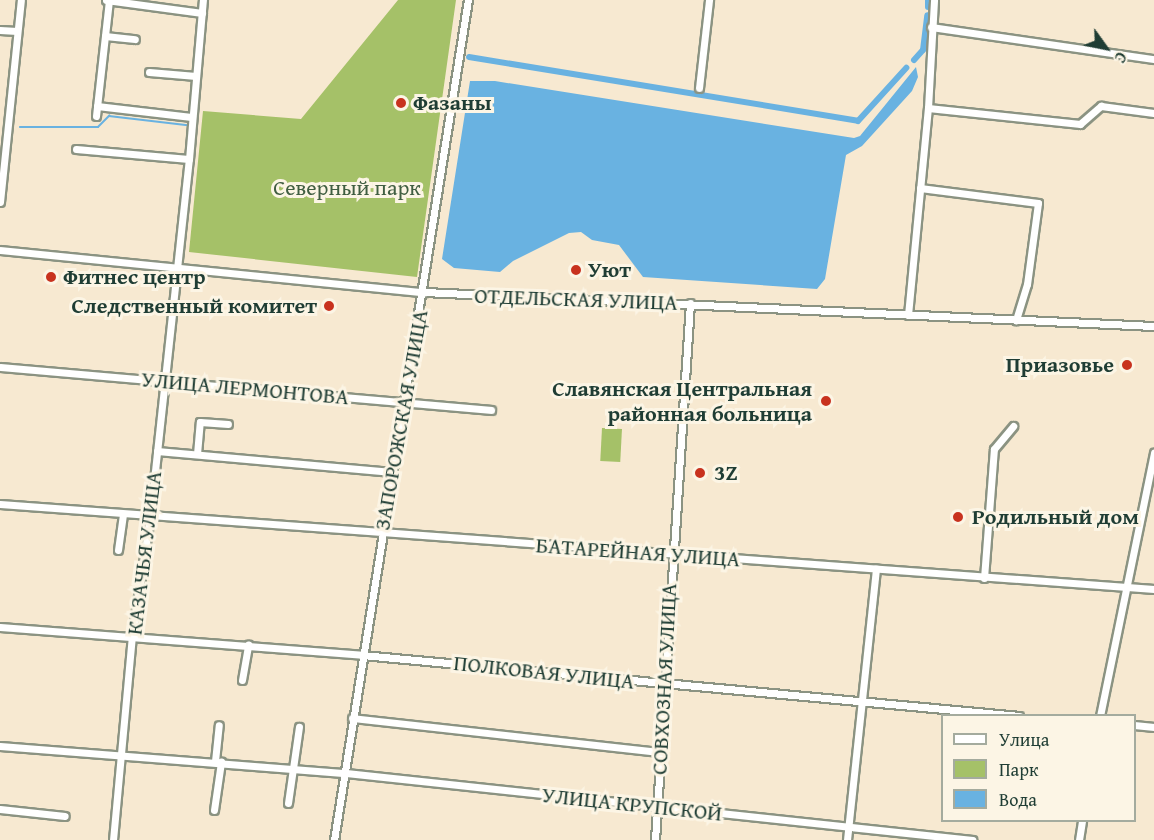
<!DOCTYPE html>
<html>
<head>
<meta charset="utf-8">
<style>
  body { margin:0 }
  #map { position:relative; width:1154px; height:840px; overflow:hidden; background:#f7e9d1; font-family:"Gentium Book Plus",serif }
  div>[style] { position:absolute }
  .green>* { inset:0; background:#a5c168; transform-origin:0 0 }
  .water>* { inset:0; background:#69b2e1 }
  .stream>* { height:1.5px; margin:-0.75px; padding:0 0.75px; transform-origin:0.75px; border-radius:0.75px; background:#69b2e1 }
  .canal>* { height:6px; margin:-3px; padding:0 3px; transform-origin:3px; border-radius:3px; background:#69b2e1 }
  .roads { filter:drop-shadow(2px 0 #8b9382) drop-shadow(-2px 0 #8b9382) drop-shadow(0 2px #8b9382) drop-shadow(0 -2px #8b9382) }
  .minor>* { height:7px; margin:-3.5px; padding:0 3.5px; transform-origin:3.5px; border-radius:3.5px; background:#fff }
  .dots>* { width:16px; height:16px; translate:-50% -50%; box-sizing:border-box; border:3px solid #fcf5e5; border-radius:50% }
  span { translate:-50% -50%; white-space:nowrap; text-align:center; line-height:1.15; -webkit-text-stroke:6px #fcf5e5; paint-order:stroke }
  .poi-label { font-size:22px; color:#1f3d34; font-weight:700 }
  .left { translate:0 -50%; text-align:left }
  .right { translate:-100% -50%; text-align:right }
  .park-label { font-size:22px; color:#405e41 }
  .street-label { font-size:22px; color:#1f3d34 }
  .legend { position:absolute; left:941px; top:714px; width:195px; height:108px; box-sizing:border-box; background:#fcf5e5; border:2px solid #a4ab9e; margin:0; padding:8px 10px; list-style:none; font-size:18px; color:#1f3d34 }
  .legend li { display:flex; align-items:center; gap:12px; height:30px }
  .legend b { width:30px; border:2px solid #a4ab9e }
  .north { position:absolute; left:1076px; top:18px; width:60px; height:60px; -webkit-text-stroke:4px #fcf5e5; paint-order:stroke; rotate:123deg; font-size:16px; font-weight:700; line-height:24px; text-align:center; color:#1f3d34 }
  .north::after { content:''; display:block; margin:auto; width:21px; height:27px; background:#1f3d34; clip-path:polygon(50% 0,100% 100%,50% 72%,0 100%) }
</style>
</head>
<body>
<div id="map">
  <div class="green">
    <div style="clip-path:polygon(398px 0,456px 0,417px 277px,189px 252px,203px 111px,301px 119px)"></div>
    <div style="left:602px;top:428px;width:20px;height:33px;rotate:3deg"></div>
  </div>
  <div class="water">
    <div style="clip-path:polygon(916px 67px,918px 77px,912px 91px,862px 146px,846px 155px,825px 279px,817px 289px,643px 277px,619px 245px,592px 240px,581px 232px,569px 233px,513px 261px,500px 272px,454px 268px,442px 259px,470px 81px,495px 81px,854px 138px,860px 136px)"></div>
  </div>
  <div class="stream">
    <div style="left:20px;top:127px;width:78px"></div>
    <div style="left:98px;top:127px;width:16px;rotate:-45deg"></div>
    <div style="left:109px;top:116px;width:79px;rotate:6.6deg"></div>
  </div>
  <div class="canal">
    <div style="left:928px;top:7px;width:7px;rotate:-90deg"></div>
    <div style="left:469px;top:57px;width:394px;rotate:9.3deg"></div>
    <div style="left:858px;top:121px;width:72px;rotate:-47.8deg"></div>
    <div style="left:914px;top:60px;width:13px;rotate:-48deg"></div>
    <div style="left:923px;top:50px;width:35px;rotate:-83deg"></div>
  </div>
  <div class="roads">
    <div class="minor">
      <div style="left:106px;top:0;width:97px;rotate:7.7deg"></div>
      <div style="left:931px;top:27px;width:225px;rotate:8.2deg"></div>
      <div style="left:0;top:30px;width:17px;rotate:3deg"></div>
      <div style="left:105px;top:36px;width:30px;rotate:6deg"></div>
      <div style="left:149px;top:72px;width:47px;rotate:4.9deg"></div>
      <div style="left:699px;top:88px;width:89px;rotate:-83.5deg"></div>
      <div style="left:97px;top:106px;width:95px;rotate:6.7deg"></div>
      <div style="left:928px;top:108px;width:153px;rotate:6deg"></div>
      <div style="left:1080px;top:124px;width:28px;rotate:-41deg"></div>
      <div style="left:1101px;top:106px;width:53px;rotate:7.5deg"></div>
      <div style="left:96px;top:116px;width:116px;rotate:-83.6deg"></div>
      <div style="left:76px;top:149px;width:113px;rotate:5.1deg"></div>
      <div style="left:920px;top:188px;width:119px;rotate:7.2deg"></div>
      <div style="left:1038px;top:203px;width:82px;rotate:97.7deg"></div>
      <div style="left:1027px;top:284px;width:38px;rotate:107deg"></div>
      <div style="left:0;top:202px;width:203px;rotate:-84.1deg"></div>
      <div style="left:0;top:250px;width:426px;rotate:5.7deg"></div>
      <div style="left:424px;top:292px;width:731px;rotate:2.67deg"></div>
      <div style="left:908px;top:315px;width:208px;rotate:-84.5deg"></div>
      <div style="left:928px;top:108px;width:108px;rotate:-86.8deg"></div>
      <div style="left:0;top:367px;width:493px;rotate:5deg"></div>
      <div style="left:157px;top:451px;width:236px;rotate:5.1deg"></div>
      <div style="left:197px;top:454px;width:32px;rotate:-85deg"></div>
      <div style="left:200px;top:422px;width:28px;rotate:4deg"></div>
      <div style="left:0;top:504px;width:1157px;rotate:4.21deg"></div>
      <div style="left:118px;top:550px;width:35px;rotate:-82deg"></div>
      <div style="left:984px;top:578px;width:129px;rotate:-85.6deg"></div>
      <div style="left:994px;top:449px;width:30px;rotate:-50deg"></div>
      <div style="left:0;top:627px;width:363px;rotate:4.4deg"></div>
      <div style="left:362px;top:655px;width:660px;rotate:5.3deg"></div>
      <div style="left:242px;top:680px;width:36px;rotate:-80deg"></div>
      <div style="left:1100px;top:716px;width:269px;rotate:-78.4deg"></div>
      <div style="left:352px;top:718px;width:310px;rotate:6.3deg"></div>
      <div style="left:1134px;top:725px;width:20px;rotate:6deg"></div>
      <div style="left:0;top:746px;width:347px;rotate:4.5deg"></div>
      <div style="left:346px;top:773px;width:630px;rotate:6.11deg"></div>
      <div style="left:215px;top:761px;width:36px;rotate:-84deg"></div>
      <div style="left:288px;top:803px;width:77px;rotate:-81.8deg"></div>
      <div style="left:0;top:809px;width:65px;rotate:6.1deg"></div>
      <div style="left:214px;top:810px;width:49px;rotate:-81.7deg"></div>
      <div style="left:113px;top:840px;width:205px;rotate:-84.7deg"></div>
      <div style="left:132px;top:636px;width:120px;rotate:-81.4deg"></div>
      <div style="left:150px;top:517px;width:360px;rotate:-83.8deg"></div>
      <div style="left:189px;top:159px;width:160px;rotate:-85deg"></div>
      <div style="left:334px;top:840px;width:851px;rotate:-80.94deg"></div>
      <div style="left:655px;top:840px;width:538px;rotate:-86.27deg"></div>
      <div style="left:847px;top:840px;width:273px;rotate:-83.9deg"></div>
      <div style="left:1079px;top:840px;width:20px;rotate:-81deg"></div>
    </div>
  </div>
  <div class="dots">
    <div style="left:401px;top:103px;background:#c8321e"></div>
    <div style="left:576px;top:270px;background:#c8321e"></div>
    <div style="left:51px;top:277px;background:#c8321e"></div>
    <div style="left:329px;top:306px;background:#c8321e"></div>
    <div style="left:1127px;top:365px;background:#c8321e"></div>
    <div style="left:826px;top:401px;background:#c8321e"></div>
    <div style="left:700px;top:473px;background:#c8321e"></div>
    <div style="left:958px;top:517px;background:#c8321e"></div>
  </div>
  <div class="poi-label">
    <span class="left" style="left:413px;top:103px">Фазаны</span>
    <span class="left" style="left:588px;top:270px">Уют</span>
    <span class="left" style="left:63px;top:277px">Фитнес центр</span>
    <span class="right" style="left:317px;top:306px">Следственный комитет</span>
    <span class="right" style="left:1114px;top:365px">Приазовье</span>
    <span class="right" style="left:812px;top:401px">Славянская Центральная<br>районная больница</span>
    <span class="left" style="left:714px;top:473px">3Z</span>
    <span class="left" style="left:972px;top:517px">Родильный дом</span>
  </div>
  <div class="park-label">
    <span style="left:347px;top:188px">Северный парк</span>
  </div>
  <div class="street-label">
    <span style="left:576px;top:299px;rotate:2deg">ОТДЕЛЬСКАЯ УЛИЦА</span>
    <span style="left:245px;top:388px;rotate:5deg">УЛИЦА ЛЕРМОНТОВА</span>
    <span style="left:401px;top:420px;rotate:-80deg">ЗАПОРОЖСКАЯ УЛИЦА</span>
    <span style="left:638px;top:552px;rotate:4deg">БАТАРЕЙНАЯ УЛИЦА</span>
    <span style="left:144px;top:553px;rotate:-83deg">КАЗАЧЬЯ УЛИЦА</span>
    <span style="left:544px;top:672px;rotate:6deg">ПОЛКОВАЯ УЛИЦА</span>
    <span style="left:664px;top:679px;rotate:-87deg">СОВХОЗНАЯ УЛИЦА</span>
    <span style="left:632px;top:804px;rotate:6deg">УЛИЦА КРУПСКОЙ</span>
  </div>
  <ul class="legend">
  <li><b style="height:8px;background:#fff"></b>Улица</li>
  <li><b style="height:16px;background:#a5c168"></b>Парк</li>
  <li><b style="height:16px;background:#69b2e1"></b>Вода</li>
  </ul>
  <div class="north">С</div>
</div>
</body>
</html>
